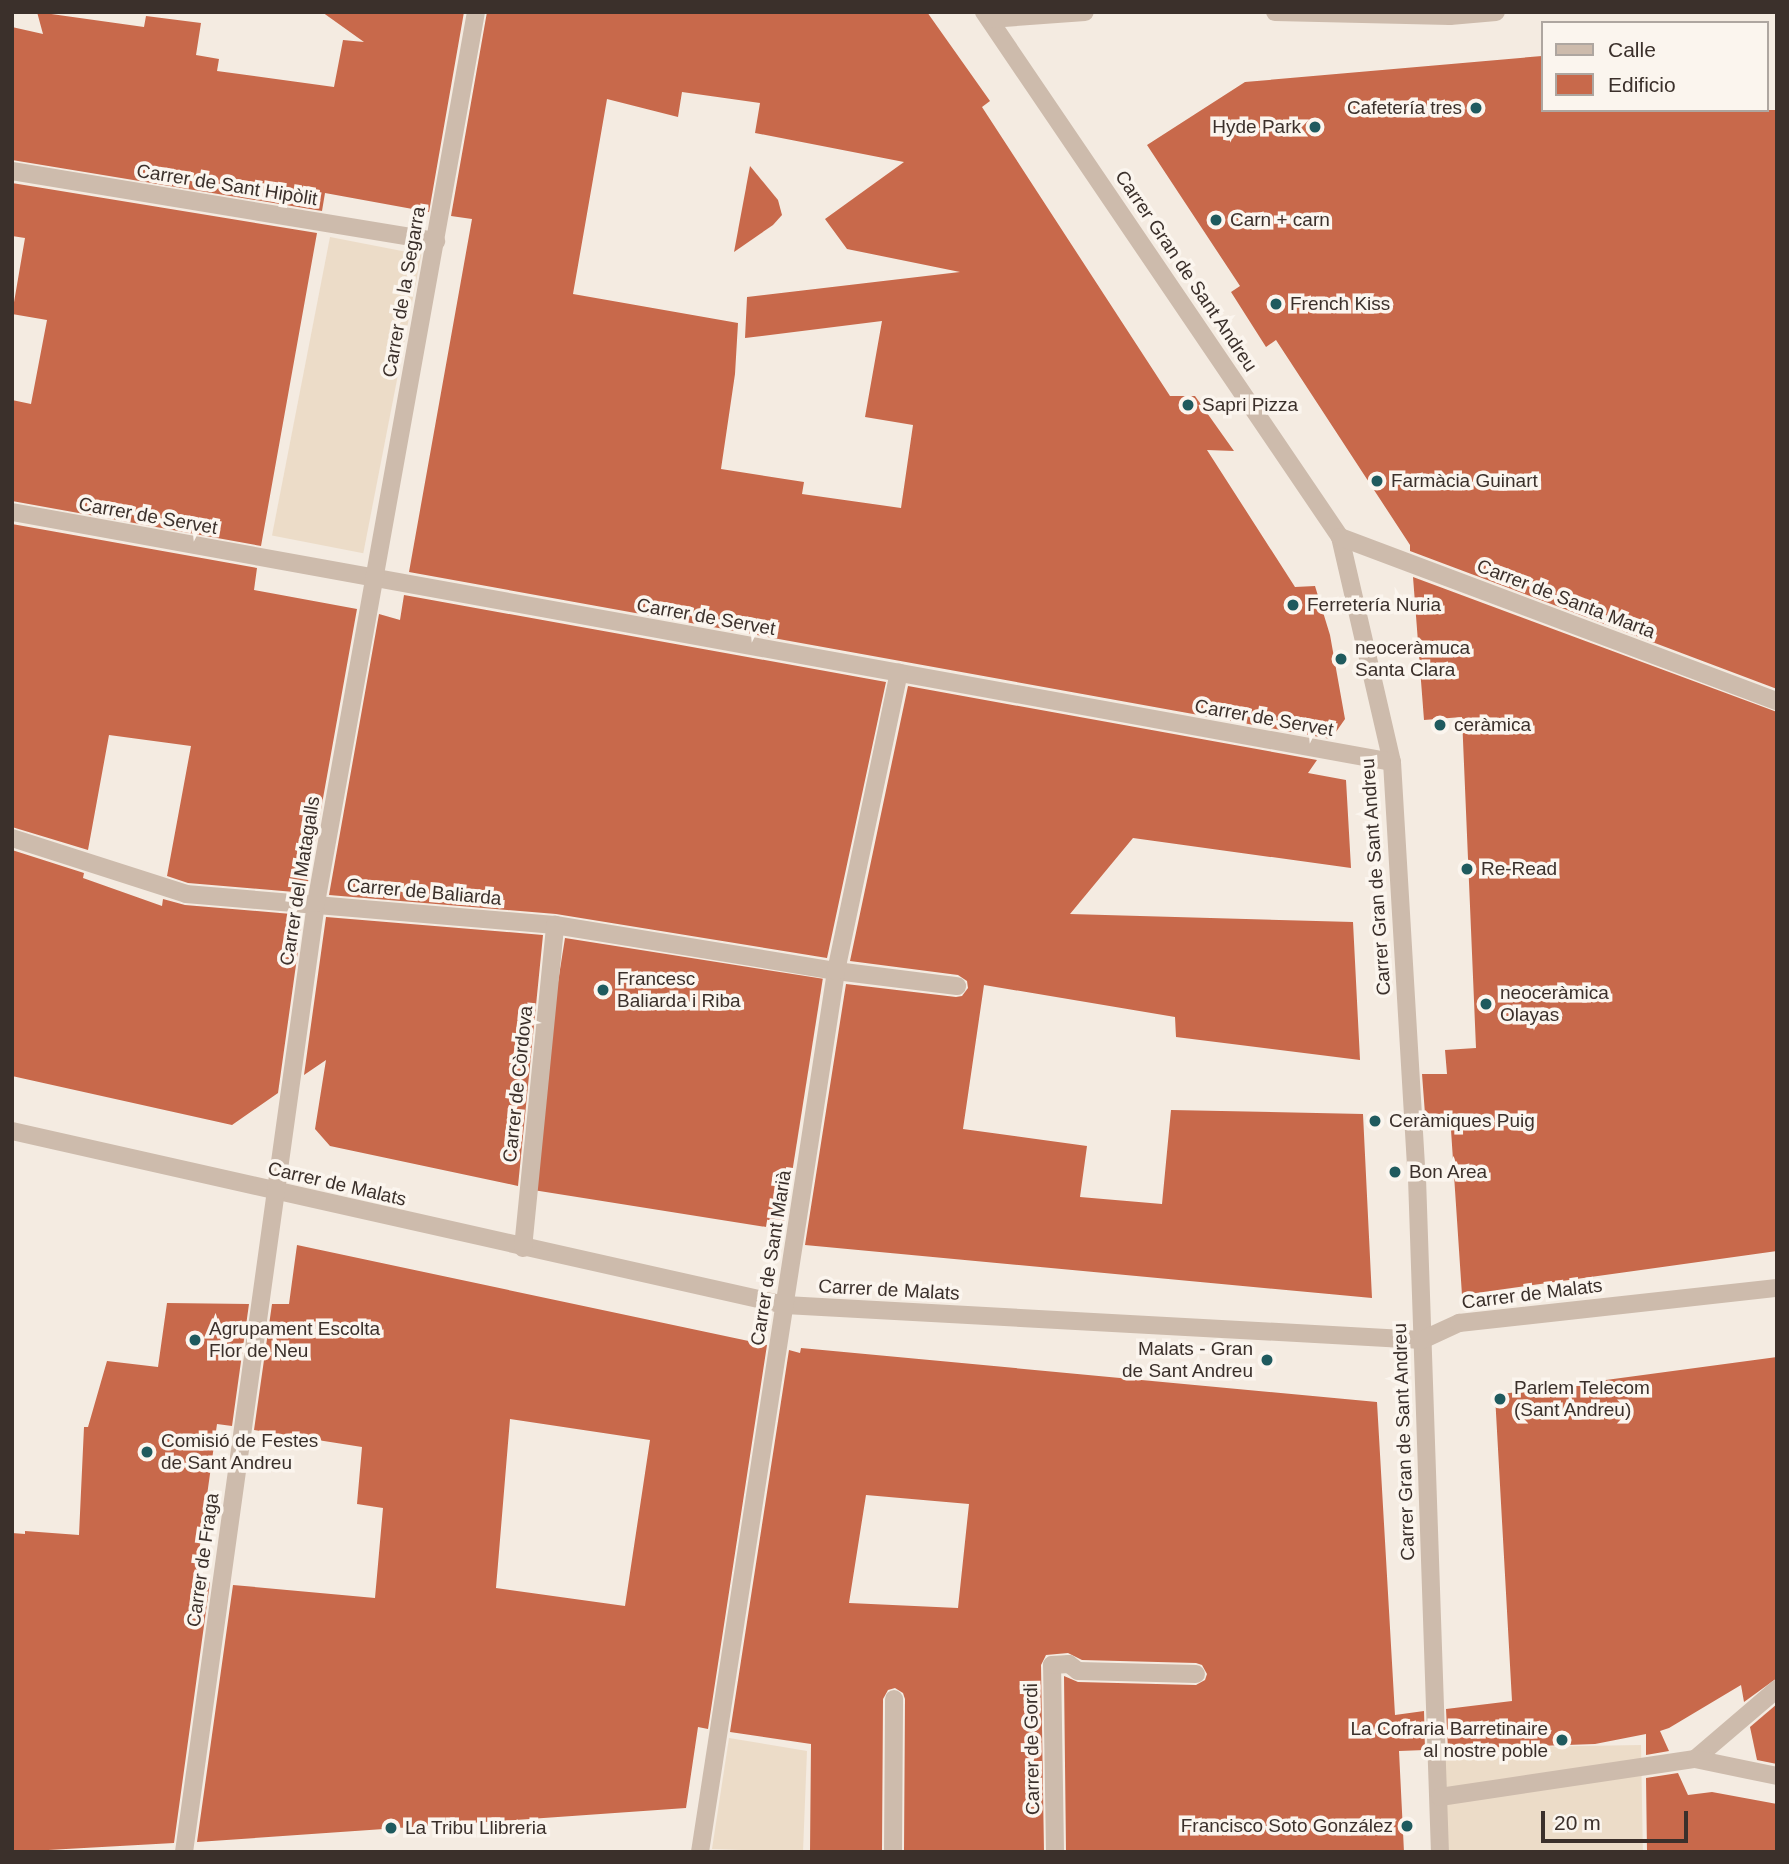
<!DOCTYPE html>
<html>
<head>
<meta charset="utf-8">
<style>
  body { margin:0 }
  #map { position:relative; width:1789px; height:1864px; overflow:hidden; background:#f4ebe1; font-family:Arial,sans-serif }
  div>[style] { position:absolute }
  .plaza>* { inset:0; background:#ecdcc8; transform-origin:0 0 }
  .building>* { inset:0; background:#c8694b; transform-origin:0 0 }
  .minor>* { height:18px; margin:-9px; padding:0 9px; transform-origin:9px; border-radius:9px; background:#cdbbac }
  .dots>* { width:19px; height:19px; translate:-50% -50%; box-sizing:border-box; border:4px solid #fbf5ee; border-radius:50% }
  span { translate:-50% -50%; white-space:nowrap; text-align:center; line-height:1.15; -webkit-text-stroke:7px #fbf5ee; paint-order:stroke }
  .poi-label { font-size:19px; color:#3b302b }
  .right { translate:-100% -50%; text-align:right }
  .left { translate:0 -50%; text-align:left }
  .street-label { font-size:19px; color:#3b302b }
  .frame { position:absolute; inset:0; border:14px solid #3b302b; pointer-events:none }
  .legend { position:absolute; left:1541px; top:21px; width:228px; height:91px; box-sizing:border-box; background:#fbf5ee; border:2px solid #aea6a0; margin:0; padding:9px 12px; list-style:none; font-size:21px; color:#3b302b }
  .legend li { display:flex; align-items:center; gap:14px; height:35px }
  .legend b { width:35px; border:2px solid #aea6a0 }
  .scale { position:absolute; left:1541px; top:1811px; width:147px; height:32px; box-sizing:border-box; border:4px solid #3b302b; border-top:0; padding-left:9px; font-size:21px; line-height:24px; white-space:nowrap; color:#3b302b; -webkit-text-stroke:5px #fbf5ee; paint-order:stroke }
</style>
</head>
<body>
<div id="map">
  <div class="plaza">
    <div style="left:330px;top:237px;width:93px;height:304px;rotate:11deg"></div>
    <div style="clip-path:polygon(729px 1738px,807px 1751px,803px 1852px,712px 1849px)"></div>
    <div style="left:1641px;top:1745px;width:107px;height:199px;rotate:89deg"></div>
  </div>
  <div class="building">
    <div style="clip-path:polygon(37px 12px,144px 27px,146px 16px,201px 23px,196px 55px,219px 59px,217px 71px,334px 87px,343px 40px,364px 42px,322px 12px,464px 12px,429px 212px,325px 193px,322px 211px,12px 160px,12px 27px,43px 34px)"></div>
    <div style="clip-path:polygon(evenodd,487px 12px,927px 12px,990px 101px,982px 107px,1170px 396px,1195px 396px,1234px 451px,1207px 450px,1295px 587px,1315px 586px,1330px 635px,1345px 719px,1331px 739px,409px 572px,472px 219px,451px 216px,487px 12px,682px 92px,760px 103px,755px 133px,904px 162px,825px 219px,847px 249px,960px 272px,747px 297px,745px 338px,882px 321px,865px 417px,913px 425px,901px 508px,802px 494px,804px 482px,721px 469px,735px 374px,738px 323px,573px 294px,607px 99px,678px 117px,682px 92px)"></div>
    <div style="clip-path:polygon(1542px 56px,1542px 110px,1777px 110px,1777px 689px,1410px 551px,1410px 545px,1276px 340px,1266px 347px,1231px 292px,1240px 286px,1147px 145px,1245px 82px)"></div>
    <div style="clip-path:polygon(750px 166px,778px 200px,782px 215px,773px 225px,734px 252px)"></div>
    <div style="clip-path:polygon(12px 183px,317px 233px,261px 546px,12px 501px,12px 400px,31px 404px,47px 320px,12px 314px,25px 238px,12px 236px)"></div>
    <div style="clip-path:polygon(12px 524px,257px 568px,254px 590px,357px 609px,306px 893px,188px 883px,167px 876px,191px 746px,109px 735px,88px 850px,12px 827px)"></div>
    <div style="clip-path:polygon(1413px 577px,1777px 712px,1777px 1251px,1462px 1295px,1450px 1115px,1425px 1114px,1422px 1074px,1447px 1074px,1445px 1050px,1476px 1048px,1462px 717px,1424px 720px)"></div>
    <div style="clip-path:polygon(404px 595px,886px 682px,827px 958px,556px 914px,329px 895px,379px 614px,400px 620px)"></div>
    <div style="clip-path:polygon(908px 686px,1317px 760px,1308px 773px,1346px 780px,1351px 868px,1133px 838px,1070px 914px,1353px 922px,1360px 1060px,1176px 1037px,1175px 1017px,984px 985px,963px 1129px,1087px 1146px,1080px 1197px,1162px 1204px,1171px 1110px,1363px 1114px,1372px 1298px,805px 1245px,846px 984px,956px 997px,962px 996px,968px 988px,967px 981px,958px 975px,850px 961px)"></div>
    <div style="clip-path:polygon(12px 850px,84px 873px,83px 878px,162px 906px,163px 899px,185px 905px,303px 915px,278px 1093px,232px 1125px,12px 1076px)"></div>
    <div style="clip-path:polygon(326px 917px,543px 935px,518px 1186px,330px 1146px,315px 1129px,326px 1060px,304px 1075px)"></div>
    <div style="left:565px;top:938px;width:261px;height:254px;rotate:9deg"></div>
    <div style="clip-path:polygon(evenodd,297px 1245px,767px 1345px,708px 1729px,698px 1727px,686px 1808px,197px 1842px,233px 1585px,375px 1598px,383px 1508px,357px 1504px,362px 1447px,254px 1430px,272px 1304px,289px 1304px,297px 1245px,510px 1419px,650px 1440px,625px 1606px,496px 1588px,510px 1419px)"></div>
    <div style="clip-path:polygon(167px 1303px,249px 1304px,232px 1426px,217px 1424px,195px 1581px,210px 1582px,174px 1843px,12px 1852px,12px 1533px,25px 1534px,25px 1531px,79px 1535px,84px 1427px,88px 1427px,107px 1361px,158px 1367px)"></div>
    <div style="clip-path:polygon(evenodd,801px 1348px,1377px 1402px,1395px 1715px,1424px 1711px,1425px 1750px,1399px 1751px,1404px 1852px,1066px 1852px,1064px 1676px,1078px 1682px,1196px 1685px,1205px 1680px,1207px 1674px,1202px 1665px,1196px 1663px,1082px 1660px,1068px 1653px,1046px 1655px,1041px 1665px,1044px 1852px,904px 1852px,905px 1699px,903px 1693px,895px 1688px,888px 1690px,883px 1699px,882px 1852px,810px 1852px,811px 1744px,730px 1732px,789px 1350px,800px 1353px,801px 1348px,866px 1495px,969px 1504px,958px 1608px,849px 1603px,866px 1495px)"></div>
    <div style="clip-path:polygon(1777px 1357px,1777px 1678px,1744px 1702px,1741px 1685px,1669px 1728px,1660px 1731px,1669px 1751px,1646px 1755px,1646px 1734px,1595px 1744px,1448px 1749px,1446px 1709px,1512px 1701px,1495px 1395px)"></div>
    <div style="clip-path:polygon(1777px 1704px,1777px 1764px,1757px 1760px,1750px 1727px)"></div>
    <div style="clip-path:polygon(1678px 1773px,1688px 1795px,1712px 1792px,1777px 1804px,1777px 1852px,1647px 1852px,1646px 1778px)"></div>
  </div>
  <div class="minor">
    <div style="left:984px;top:12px;width:634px;rotate:55.86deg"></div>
    <div style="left:1340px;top:537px;width:231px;rotate:77deg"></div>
    <div style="left:1392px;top:762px;width:417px;rotate:86.6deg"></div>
    <div style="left:1417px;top:1178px;width:674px;rotate:88.05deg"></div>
    <div style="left:1275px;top:12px;width:175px;rotate:1.3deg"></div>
    <div style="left:1450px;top:16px;width:46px;rotate:-5deg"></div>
    <div style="left:990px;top:19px;width:95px;rotate:-4.2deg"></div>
    <div style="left:12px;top:171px;width:430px;rotate:9.4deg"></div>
    <div style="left:12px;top:512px;width:1402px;rotate:10.27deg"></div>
    <div style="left:1340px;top:537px;width:467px;rotate:20.6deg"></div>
    <div style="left:12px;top:838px;width:183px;rotate:17.8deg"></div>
    <div style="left:186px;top:894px;width:370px;rotate:4.8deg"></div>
    <div style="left:555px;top:925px;width:285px;rotate:9.3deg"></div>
    <div style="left:836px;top:971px;width:122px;rotate:7.1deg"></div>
    <div style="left:12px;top:1131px;width:792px;rotate:12.69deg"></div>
    <div style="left:785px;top:1305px;width:638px;rotate:3.14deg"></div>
    <div style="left:1422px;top:1340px;width:41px;rotate:-24.7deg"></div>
    <div style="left:1459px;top:1323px;width:320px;rotate:-6.3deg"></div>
    <div style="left:523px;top:1248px;width:325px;rotate:-84.3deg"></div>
    <div style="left:1695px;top:1759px;width:108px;rotate:-40.5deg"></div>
    <div style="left:1440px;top:1797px;width:258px;rotate:-8.5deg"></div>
    <div style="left:1695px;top:1759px;width:84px;rotate:11.7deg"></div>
    <div style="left:184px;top:1852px;width:958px;rotate:-82.08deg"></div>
    <div style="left:316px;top:903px;width:905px;rotate:-79.82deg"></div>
    <div style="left:700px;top:1852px;width:891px;rotate:-81.22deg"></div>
    <div style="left:836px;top:971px;width:305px;rotate:-78.1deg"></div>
    <div style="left:893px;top:1852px;width:153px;rotate:-89.6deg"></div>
    <div style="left:1055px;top:1852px;width:187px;rotate:-90.9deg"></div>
    <div style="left:1052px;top:1665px;width:17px;rotate:-3deg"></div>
    <div style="left:1069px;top:1664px;width:11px;rotate:38deg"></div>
    <div style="left:1078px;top:1671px;width:118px;rotate:1.5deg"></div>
  </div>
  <div class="dots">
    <div style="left:1476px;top:108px;background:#1f5a5e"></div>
    <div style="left:1315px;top:127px;background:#1f5a5e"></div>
    <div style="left:1216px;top:220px;background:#1f5a5e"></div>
    <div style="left:1276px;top:304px;background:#1f5a5e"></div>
    <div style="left:1188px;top:405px;background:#1f5a5e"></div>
    <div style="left:1377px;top:481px;background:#1f5a5e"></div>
    <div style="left:1293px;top:605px;background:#1f5a5e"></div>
    <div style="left:1341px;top:659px;background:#1f5a5e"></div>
    <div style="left:1440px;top:725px;background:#1f5a5e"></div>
    <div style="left:1467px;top:869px;background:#1f5a5e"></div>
    <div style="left:603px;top:990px;background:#1f5a5e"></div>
    <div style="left:1486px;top:1004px;background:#1f5a5e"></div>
    <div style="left:1375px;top:1121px;background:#1f5a5e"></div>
    <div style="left:1395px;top:1172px;background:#1f5a5e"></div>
    <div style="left:195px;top:1340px;background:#1f5a5e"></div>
    <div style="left:1267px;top:1360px;background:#1f5a5e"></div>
    <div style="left:1500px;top:1399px;background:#1f5a5e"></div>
    <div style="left:147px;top:1452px;background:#1f5a5e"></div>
    <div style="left:1562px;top:1740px;background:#1f5a5e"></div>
    <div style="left:1407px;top:1826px;background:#1f5a5e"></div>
    <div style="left:391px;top:1828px;background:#1f5a5e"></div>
  </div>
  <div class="poi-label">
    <span class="right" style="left:1462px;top:108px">Cafetería tres</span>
    <span class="right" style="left:1301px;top:127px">Hyde Park</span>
    <span class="left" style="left:1230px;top:220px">Carn + carn</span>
    <span class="left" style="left:1290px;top:304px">French Kiss</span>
    <span class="left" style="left:1202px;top:405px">Sapri Pizza</span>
    <span class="left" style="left:1391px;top:481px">Farmàcia Guinart</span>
    <span class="left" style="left:1307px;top:605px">Ferretería Nuria</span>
    <span class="left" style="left:1355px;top:659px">neoceràmuca<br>Santa Clara</span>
    <span class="left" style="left:1454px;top:725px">ceràmica</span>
    <span class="left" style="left:1481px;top:869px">Re-Read</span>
    <span class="left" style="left:617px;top:990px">Francesc<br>Baliarda i Riba</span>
    <span class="left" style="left:1500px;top:1004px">neoceràmica<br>Olayas</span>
    <span class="left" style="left:1389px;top:1121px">Ceràmiques Puig</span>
    <span class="left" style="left:1409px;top:1172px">Bon Area</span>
    <span class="left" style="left:209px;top:1340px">Agrupament Escolta<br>Flor de Neu</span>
    <span class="right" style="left:1253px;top:1360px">Malats - Gran<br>de Sant Andreu</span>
    <span class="left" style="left:1514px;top:1399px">Parlem Telecom<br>(Sant Andreu)</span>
    <span class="left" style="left:161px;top:1452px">Comisió de Festes<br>de Sant Andreu</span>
    <span class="right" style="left:1548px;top:1740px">La Cofraria Barretinaire<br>al nostre poble</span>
    <span class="right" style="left:1393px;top:1826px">Francisco Soto González</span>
    <span class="left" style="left:405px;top:1828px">La Tribu Llibreria</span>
  </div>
  <div class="street-label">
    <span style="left:227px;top:185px;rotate:9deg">Carrer de Sant Hipòlit</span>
    <span style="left:1186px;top:271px;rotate:56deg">Carrer Gran de Sant Andreu</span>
    <span style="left:404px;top:292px;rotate:-80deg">Carrer de la Segarra</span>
    <span style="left:148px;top:516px;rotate:10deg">Carrer de Servet</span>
    <span style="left:1566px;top:599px;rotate:21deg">Carrer de Santa Marta</span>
    <span style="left:706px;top:617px;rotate:10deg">Carrer de Servet</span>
    <span style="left:1264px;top:718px;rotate:10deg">Carrer de Servet</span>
    <span style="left:1376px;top:877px;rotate:-94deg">Carrer Gran de Sant Andreu</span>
    <span style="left:300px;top:881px;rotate:-81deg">Carrer del Matagalls</span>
    <span style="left:424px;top:892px;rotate:5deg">Carrer de Baliarda</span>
    <span style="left:518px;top:1084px;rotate:-84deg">Carrer de Còrdova</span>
    <span style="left:337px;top:1184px;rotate:13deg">Carrer de Malats</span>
    <span style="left:771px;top:1258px;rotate:-81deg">Carrer de Sant Marià</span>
    <span style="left:889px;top:1290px;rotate:3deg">Carrer de Malats</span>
    <span style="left:1532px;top:1294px;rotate:-7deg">Carrer de Malats</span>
    <span style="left:1404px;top:1442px;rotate:-92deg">Carrer Gran de Sant Andreu</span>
    <span style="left:203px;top:1560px;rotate:-82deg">Carrer de Fraga</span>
    <span style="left:1032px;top:1749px;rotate:-91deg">Carrer de Gordi</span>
  </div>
  <div class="frame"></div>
  <ul class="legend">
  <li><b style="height:9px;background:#cdbbac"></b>Calle</li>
  <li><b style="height:19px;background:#c8694b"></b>Edificio</li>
  </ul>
  <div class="scale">20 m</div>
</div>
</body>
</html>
